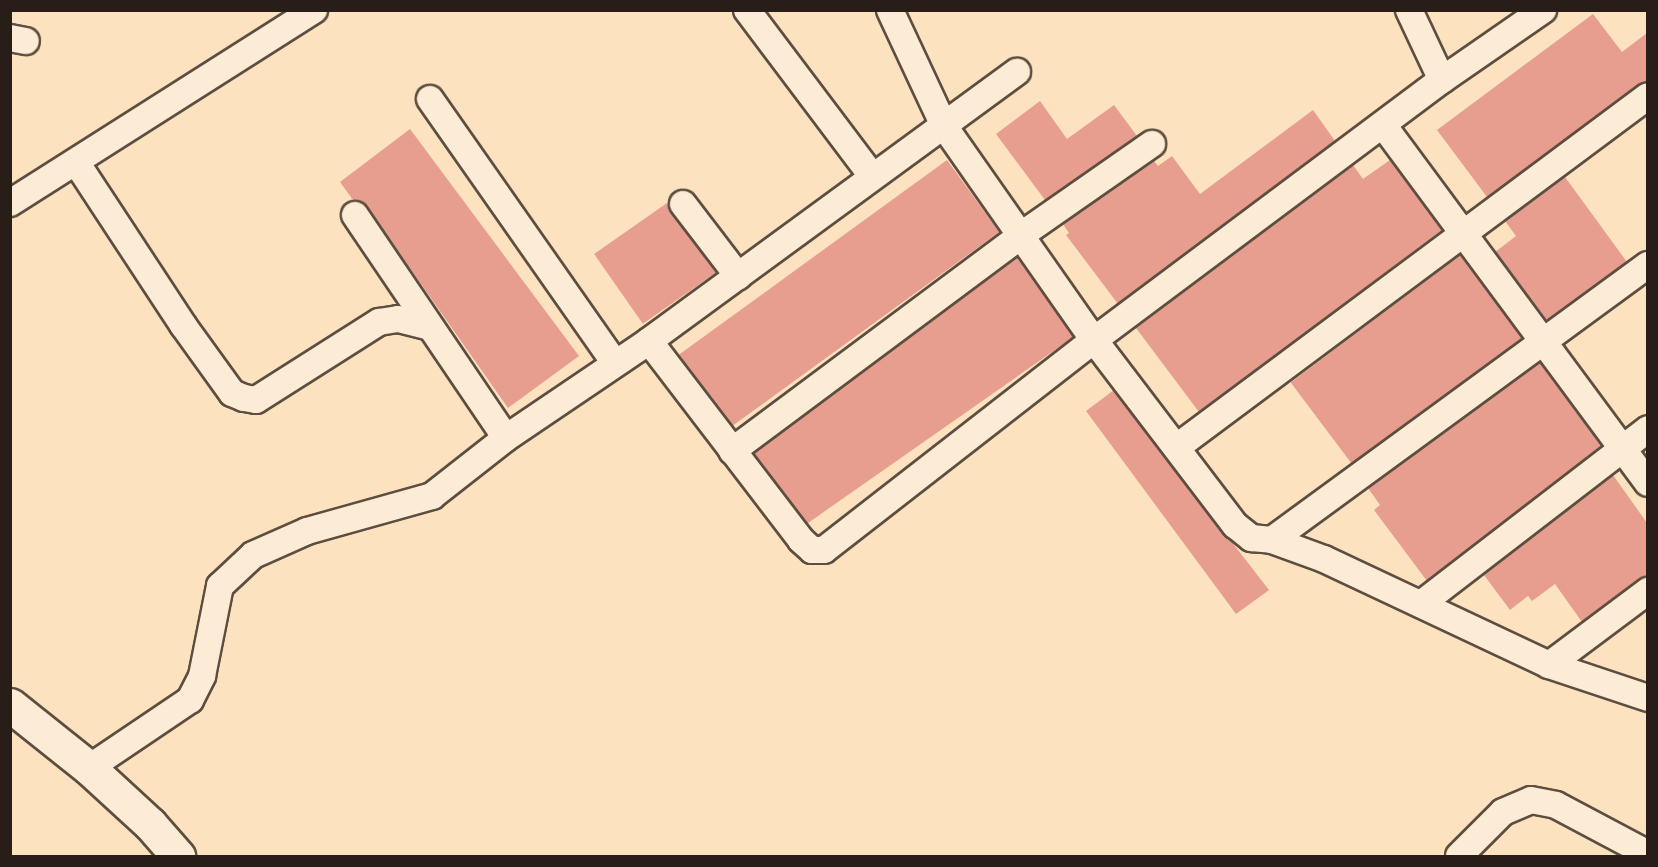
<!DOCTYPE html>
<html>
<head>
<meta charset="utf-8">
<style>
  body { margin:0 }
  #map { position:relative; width:1658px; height:867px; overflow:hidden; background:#fce2bf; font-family:"Libre Bodoni",serif }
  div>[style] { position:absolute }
  .building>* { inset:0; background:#e79e8e; transform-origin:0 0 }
  .roads { filter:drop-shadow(2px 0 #5e4e41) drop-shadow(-2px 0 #5e4e41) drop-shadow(0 2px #5e4e41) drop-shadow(0 -2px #5e4e41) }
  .minor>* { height:26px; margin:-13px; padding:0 13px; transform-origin:13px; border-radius:13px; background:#fdecd5 }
  .tertiary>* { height:33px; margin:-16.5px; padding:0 16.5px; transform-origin:16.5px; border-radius:16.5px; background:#fdecd5 }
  span { translate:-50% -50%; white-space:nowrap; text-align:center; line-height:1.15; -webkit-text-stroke:6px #fdecd5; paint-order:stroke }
  .frame { position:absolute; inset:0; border:12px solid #291d17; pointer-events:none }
</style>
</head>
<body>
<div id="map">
  <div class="building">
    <div style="clip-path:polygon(1593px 14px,1622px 52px,1647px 33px,1647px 81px,1487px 197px,1437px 130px)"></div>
    <div style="clip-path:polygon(1040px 101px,1067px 139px,1114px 105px,1137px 136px,1045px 200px,996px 134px)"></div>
    <div style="clip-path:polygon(1313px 110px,1335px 141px,1118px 304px,1066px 235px,1069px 233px,1063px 224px,1154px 161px,1158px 166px,1172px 156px,1200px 194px)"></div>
    <div style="clip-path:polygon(410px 129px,579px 356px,508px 408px,367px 207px,353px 200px,340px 182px)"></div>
    <div style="left:947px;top:160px;width:89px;height:331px;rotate:54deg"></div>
    <div style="clip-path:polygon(1390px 160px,1442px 230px,1199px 412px,1136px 328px,1353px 165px,1363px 179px)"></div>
    <div style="clip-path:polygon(1565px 177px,1627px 262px,1546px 321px,1495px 252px,1516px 236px,1505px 221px)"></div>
    <div style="left:667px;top:203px;width:85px;height:89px;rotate:55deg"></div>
    <div style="left:1460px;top:255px;width:104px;height:212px;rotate:53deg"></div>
    <div style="left:1017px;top:257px;width:98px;height:328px;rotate:55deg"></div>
    <div style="clip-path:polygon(1540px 362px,1602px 446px,1427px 581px,1374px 510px,1380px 505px,1368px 488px)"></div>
    <div style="clip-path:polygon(1114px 390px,1269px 590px,1236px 614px,1086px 411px)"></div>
    <div style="clip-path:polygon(1613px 475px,1647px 523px,1647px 575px,1582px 622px,1555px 584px,1532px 601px,1528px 596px,1510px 610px,1484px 575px)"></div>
  </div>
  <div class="roads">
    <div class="minor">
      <div style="left:747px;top:10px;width:208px;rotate:53deg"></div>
      <div style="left:890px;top:10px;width:128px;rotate:65deg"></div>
      <div style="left:944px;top:126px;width:261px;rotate:55deg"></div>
      <div style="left:1094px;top:340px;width:233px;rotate:52.7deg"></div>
      <div style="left:1235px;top:525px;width:21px;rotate:39deg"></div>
      <div style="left:1251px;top:538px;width:21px;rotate:5deg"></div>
      <div style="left:1272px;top:540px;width:55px;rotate:20.1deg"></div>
      <div style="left:1324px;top:559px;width:249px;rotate:25.2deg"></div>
      <div style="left:1549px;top:665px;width:104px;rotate:18.4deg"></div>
      <div style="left:1409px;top:10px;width:77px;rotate:64.8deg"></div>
      <div style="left:10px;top:38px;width:16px;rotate:11deg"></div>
      <div style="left:430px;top:99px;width:322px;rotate:55deg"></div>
      <div style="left:1383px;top:125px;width:445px;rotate:53.5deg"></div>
      <div style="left:76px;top:162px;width:195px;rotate:56.7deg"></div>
      <div style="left:183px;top:325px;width:84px;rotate:54.2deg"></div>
      <div style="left:232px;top:393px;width:13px;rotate:23deg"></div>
      <div style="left:244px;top:398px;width:12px;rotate:9deg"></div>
      <div style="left:256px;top:400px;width:146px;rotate:-32.4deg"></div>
      <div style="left:379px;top:322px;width:19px;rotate:-9deg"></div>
      <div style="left:398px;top:319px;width:33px;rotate:14deg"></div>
      <div style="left:10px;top:203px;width:360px;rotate:-32.4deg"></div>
      <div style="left:683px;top:204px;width:91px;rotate:52.6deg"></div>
      <div style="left:355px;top:215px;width:269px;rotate:55.9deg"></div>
      <div style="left:649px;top:341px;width:250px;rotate:52.6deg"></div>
      <div style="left:801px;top:540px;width:15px;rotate:42deg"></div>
      <div style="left:812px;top:550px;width:12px"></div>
      <div style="left:824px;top:550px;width:342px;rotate:-37.9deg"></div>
      <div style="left:1094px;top:340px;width:434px;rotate:-36.8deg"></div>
      <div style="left:1442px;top:80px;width:123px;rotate:-34.7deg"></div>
      <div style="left:1177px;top:447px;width:587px;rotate:-36.69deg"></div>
      <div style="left:732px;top:451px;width:359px;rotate:-36.7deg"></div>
      <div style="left:1020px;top:236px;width:161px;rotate:-34.9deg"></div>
      <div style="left:1272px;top:540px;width:466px;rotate:-36.2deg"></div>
      <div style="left:1421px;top:604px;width:287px;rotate:-37.6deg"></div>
      <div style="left:1549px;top:665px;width:124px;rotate:-36.8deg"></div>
      <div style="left:89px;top:768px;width:122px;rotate:-34deg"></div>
      <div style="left:190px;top:700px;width:27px;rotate:-63deg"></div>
      <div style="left:202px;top:676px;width:92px;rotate:-78.7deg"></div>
      <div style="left:220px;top:586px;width:45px;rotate:-43.2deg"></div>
      <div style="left:253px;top:555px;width:59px;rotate:-24deg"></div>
      <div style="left:307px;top:531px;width:130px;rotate:-15.6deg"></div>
      <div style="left:432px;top:496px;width:94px;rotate:-38.1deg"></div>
      <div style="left:506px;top:438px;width:173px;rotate:-34.1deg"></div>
      <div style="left:649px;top:341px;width:456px;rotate:-36.2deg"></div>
      <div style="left:1459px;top:856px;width:62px;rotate:-45deg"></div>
      <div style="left:1503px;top:812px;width:30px;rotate:-23deg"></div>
      <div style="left:1531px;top:800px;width:25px;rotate:11deg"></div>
      <div style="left:1556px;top:805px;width:104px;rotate:28deg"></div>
    </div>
    <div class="tertiary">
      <div style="left:10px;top:705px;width:101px;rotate:38.6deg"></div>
      <div style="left:89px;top:768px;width:83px;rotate:42.6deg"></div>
      <div style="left:150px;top:824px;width:43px;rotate:48.8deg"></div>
    </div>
  </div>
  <div class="frame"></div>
</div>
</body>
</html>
